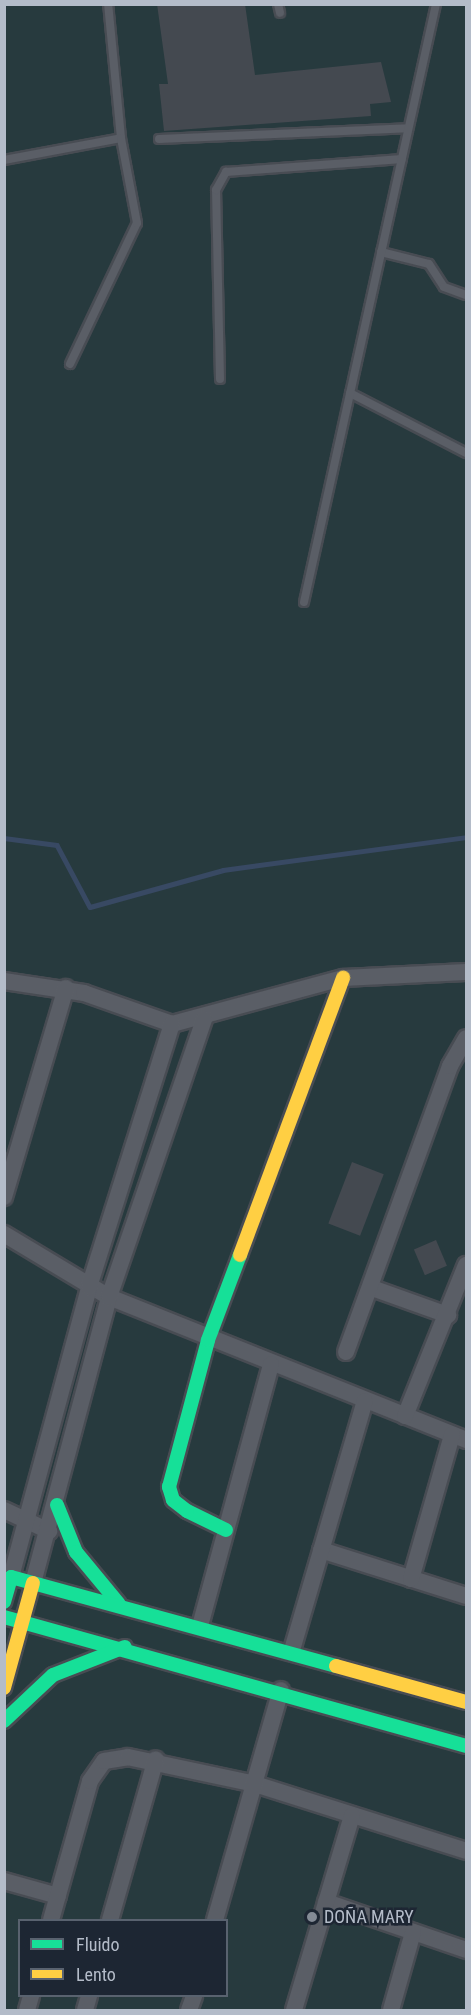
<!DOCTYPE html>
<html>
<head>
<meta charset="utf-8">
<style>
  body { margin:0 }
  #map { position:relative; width:471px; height:2015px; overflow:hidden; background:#2a3038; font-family:"Roboto Condensed",sans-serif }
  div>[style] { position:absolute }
  .green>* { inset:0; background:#273a3e }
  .stream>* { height:4.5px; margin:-2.25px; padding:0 2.25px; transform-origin:2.25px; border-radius:2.25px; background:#384963 }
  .building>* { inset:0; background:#444950; transform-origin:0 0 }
  .roads { filter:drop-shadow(2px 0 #484c53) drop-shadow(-2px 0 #484c53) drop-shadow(0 2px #484c53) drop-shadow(0 -2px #484c53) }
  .lane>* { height:8px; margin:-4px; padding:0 4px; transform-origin:4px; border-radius:4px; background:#5a5e66 }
  .street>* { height:16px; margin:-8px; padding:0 8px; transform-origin:8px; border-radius:8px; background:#5a5e66 }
  .fast>* { height:14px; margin:-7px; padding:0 7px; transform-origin:7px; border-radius:7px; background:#16e098 }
  .slow>* { height:14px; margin:-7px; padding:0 7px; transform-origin:7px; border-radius:7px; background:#ffcf43 }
  .dots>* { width:16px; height:16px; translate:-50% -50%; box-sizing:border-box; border:3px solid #1d2633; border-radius:50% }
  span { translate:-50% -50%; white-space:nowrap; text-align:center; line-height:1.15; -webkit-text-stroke:5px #1d2633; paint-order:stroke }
  .poi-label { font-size:18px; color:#b4bcc9 }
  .left { translate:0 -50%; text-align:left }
  .frame { position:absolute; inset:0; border:6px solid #b4bcc9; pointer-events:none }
  .legend { position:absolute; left:18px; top:1919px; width:210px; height:78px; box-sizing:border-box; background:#1d2633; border:2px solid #59626f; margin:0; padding:8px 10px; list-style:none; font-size:18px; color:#b4bcc9 }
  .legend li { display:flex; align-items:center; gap:12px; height:30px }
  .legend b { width:30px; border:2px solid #59626f }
</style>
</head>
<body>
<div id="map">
  <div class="green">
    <div style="clip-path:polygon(evenodd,5px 5px,466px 5px,466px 2010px,5px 2010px,5px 5px,20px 1920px,226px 1920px,226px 1996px,20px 1996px,20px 1920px)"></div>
  </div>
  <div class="stream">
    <div style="left:4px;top:838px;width:53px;rotate:7.5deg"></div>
    <div style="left:57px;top:845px;width:70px;rotate:62deg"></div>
    <div style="left:90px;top:907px;width:138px;rotate:-15.5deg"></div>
    <div style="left:223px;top:870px;width:245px;rotate:-7.7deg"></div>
  </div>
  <div class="building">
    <div style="clip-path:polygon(157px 4px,245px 4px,255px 75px,381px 62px,391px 102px,370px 104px,371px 116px,164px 131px,159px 84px,168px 84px)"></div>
    <div style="left:352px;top:1162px;width:34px;height:66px;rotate:21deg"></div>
    <div style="left:436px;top:1240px;width:28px;height:24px;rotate:67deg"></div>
  </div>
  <div class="roads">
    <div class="lane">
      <div style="left:278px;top:4px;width:9px;rotate:77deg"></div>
      <div style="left:159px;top:139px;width:249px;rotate:-2.5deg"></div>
      <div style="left:4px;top:160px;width:119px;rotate:-10.6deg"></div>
      <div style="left:121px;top:138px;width:135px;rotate:-95.5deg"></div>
      <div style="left:381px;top:252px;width:49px;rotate:14deg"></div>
      <div style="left:429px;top:264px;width:27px;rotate:57deg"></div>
      <div style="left:444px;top:287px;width:23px;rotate:20deg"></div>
      <div style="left:70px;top:364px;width:156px;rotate:-64.6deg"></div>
      <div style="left:137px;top:223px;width:86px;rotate:-100.7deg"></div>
      <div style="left:220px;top:379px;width:189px;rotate:-91.2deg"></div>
      <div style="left:216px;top:190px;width:21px;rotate:-61deg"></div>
      <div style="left:226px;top:172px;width:176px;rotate:-4.2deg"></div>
      <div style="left:350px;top:393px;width:131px;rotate:27.3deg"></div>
      <div style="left:304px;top:602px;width:612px;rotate:-77.55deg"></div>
    </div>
    <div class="street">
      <div style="left:4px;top:981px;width:81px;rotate:8.5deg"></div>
      <div style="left:84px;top:993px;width:93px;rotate:19.4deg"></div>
      <div style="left:172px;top:1024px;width:177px;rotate:-15.1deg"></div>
      <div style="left:343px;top:978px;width:123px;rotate:-2.8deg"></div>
      <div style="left:4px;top:1197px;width:218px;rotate:-73.5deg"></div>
      <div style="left:4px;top:1234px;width:122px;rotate:31deg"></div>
      <div style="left:109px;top:1297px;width:385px;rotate:21.8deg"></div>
      <div style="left:372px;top:1288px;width:81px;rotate:19.6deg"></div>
      <div style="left:346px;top:1352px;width:304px;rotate:-70deg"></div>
      <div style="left:450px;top:1066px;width:32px;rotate:-60deg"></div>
      <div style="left:405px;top:1416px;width:163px;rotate:-68deg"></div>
      <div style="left:4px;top:1510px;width:50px;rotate:25deg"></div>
      <div style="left:321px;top:1550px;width:152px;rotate:17.6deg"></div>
      <div style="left:11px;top:1577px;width:300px;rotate:-74.9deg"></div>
      <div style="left:89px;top:1287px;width:276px;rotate:-72.5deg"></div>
      <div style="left:411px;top:1579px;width:150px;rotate:-74.1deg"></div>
      <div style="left:33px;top:1583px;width:296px;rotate:-75.1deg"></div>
      <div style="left:109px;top:1297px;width:294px;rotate:-71.1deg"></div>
      <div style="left:200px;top:1626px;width:271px;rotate:-74.8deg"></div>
      <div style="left:292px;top:1650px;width:259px;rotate:-73.7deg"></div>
      <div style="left:4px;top:1881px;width:56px;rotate:15.5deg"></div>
      <div style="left:326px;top:1902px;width:148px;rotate:18.9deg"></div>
      <div style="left:51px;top:1920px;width:144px;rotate:-74.3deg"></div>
      <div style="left:90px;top:1781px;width:24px;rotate:-55deg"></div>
      <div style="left:104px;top:1761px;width:24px;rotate:-9deg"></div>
      <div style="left:128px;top:1757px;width:130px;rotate:12deg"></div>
      <div style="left:255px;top:1784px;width:221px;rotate:17.6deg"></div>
      <div style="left:110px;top:1920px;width:167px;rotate:-74.1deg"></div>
      <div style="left:215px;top:1920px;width:239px;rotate:-74deg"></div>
      <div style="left:27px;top:2010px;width:15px;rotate:-74deg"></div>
      <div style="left:85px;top:2010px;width:15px;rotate:-74deg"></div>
      <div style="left:189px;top:2010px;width:15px;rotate:-70deg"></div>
      <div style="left:294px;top:2010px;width:203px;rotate:-73.4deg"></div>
      <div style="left:391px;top:2010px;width:81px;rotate:-74.2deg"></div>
    </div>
    <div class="fast">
      <div style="left:57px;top:1505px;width:51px;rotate:68deg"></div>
      <div style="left:76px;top:1552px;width:67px;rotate:50.4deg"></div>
      <div style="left:226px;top:1530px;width:43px;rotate:-154deg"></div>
      <div style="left:187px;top:1511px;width:18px;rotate:-142deg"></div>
      <div style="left:173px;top:1500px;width:14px;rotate:-107deg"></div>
      <div style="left:169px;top:1487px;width:152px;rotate:-75.1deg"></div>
      <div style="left:208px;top:1340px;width:91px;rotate:-69.4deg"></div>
      <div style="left:4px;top:1602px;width:26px;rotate:-74deg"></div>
      <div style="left:11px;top:1577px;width:337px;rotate:15.3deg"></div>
      <div style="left:4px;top:1617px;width:480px;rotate:15.6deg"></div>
      <div style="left:4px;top:1721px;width:67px;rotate:-43.2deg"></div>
      <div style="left:53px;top:1675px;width:77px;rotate:-21.3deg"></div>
    </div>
    <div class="slow">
      <div style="left:240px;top:1255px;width:296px;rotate:-69.6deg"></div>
      <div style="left:336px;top:1666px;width:135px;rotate:15.5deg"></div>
      <div style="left:4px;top:1688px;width:109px;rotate:-74.6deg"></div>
    </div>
  </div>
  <div class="dots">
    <div style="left:312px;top:1917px;background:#848b96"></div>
  </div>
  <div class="poi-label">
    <span class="left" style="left:324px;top:1917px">DOÑA MARY</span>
  </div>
  <div class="frame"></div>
  <ul class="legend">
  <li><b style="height:8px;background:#16e098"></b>Fluido</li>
  <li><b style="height:8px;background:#ffcf43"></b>Lento</li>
  </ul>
</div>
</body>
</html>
